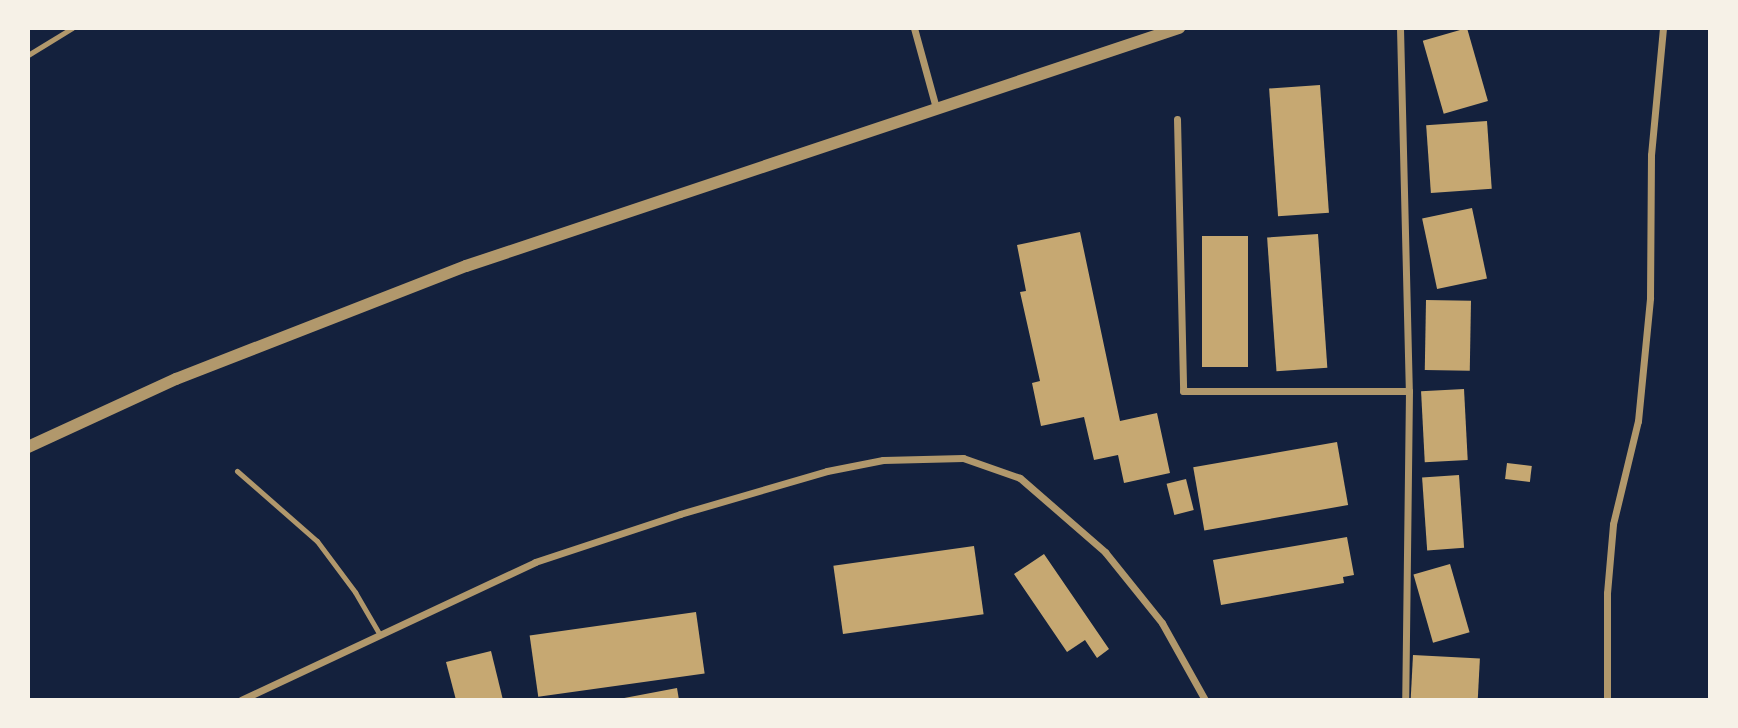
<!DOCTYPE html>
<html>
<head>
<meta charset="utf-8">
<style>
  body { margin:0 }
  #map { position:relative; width:1738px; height:728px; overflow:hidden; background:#14213d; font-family:"Noto Sans",sans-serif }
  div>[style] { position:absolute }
  .building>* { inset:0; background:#c6a872; transform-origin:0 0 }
  .service>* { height:5px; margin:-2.5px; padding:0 2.5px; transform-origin:2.5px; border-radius:2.5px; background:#b1986c }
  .minor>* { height:7px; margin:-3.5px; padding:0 3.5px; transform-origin:3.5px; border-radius:3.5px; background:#b1986c }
  .tertiary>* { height:12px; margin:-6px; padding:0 6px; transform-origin:6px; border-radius:6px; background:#b1986c }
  span { translate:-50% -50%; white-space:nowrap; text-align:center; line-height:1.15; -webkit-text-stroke:5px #f6f1e7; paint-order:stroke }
  .frame { position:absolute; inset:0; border:30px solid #f6f1e7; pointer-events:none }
</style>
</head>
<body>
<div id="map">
  <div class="building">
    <div style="left:1467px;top:28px;width:76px;height:46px;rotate:74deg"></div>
    <div style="left:1320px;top:85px;width:128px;height:51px;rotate:86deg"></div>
    <div style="left:1487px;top:121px;width:68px;height:61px;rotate:86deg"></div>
    <div style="left:1472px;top:208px;width:72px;height:51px;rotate:78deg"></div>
    <div style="clip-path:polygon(1080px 232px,1120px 421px,1157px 413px,1170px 473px,1124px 483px,1118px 455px,1094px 460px,1084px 417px,1041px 426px,1032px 383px,1040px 381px,1020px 292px,1026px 291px,1017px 245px)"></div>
    <div style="left:1318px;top:234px;width:134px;height:51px;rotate:86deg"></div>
    <div style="left:1202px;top:236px;width:46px;height:131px"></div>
    <div style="left:1426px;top:300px;width:45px;height:70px;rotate:1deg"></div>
    <div style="left:1464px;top:389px;width:71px;height:43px;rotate:87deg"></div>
    <div style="left:1337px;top:442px;width:64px;height:146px;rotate:80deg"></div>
    <div style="left:1507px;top:463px;width:25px;height:16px;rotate:7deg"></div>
    <div style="left:1459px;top:475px;width:73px;height:37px;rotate:86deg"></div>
    <div style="left:1186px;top:479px;width:32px;height:20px;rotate:76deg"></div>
    <div style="clip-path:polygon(1347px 537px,1354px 575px,1343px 577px,1344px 583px,1221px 605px,1213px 560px)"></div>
    <div style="left:974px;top:546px;width:69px;height:142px;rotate:82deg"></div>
    <div style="clip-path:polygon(1044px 554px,1109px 649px,1097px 658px,1085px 640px,1067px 652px,1014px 574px)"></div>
    <div style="left:1450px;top:564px;width:71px;height:38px;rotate:74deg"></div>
    <div style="left:696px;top:612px;width:62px;height:168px;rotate:82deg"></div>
    <div style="clip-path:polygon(491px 651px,503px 700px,456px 700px,446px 662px)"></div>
    <div style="left:1413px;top:655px;width:67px;height:45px;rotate:3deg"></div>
    <div style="clip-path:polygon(677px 688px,679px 700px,619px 700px,619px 699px)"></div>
  </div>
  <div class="service">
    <div style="left:28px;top:55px;width:52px;rotate:-31.5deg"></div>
    <div style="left:237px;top:471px;width:106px;rotate:41.2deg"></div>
    <div style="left:317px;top:541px;width:64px;rotate:53.3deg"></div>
    <div style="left:355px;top:592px;width:50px;rotate:59.8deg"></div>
  </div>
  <div class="minor">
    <div style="left:914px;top:28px;width:83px;rotate:74.6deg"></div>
    <div style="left:1400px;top:28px;width:363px;rotate:88.6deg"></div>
    <div style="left:1409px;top:391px;width:309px;rotate:90.7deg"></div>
    <div style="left:1177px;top:119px;width:272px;rotate:88.7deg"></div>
    <div style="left:1183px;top:391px;width:226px"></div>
    <div style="left:241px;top:700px;width:325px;rotate:-25.1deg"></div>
    <div style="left:535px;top:562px;width:153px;rotate:-18.3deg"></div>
    <div style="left:680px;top:514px;width:153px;rotate:-16.3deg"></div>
    <div style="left:827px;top:471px;width:57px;rotate:-11.1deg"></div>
    <div style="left:883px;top:460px;width:80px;rotate:-1.4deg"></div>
    <div style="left:963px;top:458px;width:60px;rotate:19.3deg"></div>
    <div style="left:1020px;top:478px;width:113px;rotate:41deg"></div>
    <div style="left:1105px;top:552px;width:91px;rotate:51.2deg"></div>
    <div style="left:1162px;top:623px;width:88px;rotate:60.8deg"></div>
    <div style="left:1607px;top:700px;width:107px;rotate:-90deg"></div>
    <div style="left:1607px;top:593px;width:69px;rotate:-85deg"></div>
    <div style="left:1613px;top:524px;width:106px;rotate:-76.4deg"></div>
    <div style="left:1638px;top:421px;width:124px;rotate:-84.4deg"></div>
    <div style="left:1650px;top:298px;width:143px;rotate:-89.6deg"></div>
    <div style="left:1651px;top:155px;width:128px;rotate:-84.6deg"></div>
  </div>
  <div class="tertiary">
    <div style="left:28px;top:447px;width:163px;rotate:-24.7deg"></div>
    <div style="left:176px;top:379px;width:311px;rotate:-21.3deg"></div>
    <div style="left:466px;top:266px;width:752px;rotate:-18.46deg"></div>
  </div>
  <div class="frame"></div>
</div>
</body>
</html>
